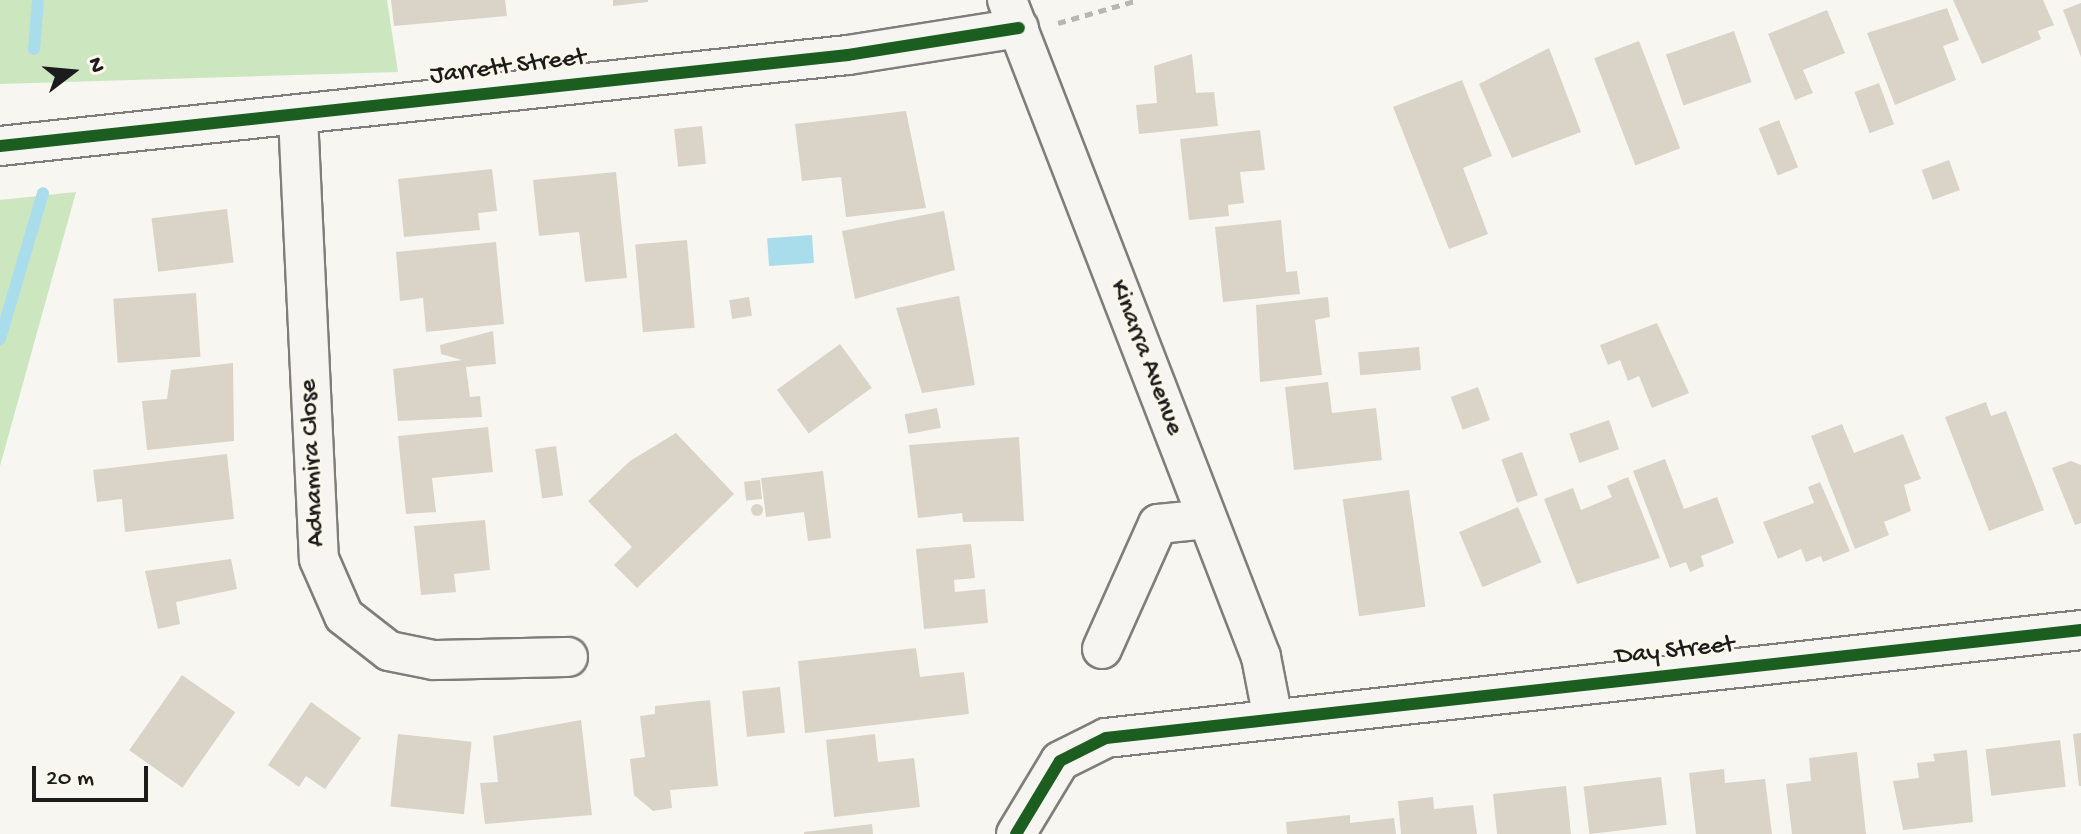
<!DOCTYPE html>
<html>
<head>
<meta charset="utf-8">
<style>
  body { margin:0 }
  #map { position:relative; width:2081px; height:834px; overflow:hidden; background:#f8f6f0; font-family:"Gochi Hand",sans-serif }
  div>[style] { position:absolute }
  .green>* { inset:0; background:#cce6c0 }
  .water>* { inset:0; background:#aaddec; transform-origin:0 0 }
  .stream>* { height:12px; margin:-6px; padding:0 6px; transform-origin:6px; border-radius:6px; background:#aaddec }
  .building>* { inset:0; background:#dad4c8; transform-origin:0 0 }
  .round { border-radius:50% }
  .path>* { height:5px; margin-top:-2.5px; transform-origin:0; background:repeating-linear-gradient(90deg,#b7b6b4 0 8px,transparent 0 14px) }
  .roads { filter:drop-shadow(2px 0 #7f7e7b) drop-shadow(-2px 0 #7f7e7b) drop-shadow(0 2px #7f7e7b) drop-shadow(0 -2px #7f7e7b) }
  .minor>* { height:38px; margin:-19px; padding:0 19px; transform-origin:19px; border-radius:19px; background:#f6f5f1 }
  .cycleway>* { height:12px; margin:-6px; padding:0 6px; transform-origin:6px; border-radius:6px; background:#1b5e20 }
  span { translate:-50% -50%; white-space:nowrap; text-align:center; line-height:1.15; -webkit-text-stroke:6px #fbf7ec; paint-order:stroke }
  .street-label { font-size:26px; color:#1c1c1c }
  .north { position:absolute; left:32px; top:32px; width:80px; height:80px; -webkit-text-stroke:6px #fbf7ec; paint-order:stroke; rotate:74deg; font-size:22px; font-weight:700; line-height:32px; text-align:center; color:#1c1c1c }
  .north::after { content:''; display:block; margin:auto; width:28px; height:36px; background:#1c1c1c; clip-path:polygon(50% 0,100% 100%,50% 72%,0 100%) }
  .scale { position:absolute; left:32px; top:766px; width:116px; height:36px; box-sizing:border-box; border:4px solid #1c1c1c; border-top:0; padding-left:10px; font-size:24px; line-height:28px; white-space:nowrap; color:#1c1c1c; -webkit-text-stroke:6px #fbf7ec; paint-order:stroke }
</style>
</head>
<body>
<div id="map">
  <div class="green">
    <div style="clip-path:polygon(0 0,387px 0,398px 72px,0 84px)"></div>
    <div style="clip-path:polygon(76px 192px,0 466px,0 200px)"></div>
  </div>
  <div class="water">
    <div style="left:812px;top:235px;width:28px;height:45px;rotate:86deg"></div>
  </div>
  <div class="stream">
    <div style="left:34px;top:49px;width:49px;rotate:-85.3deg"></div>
    <div style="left:0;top:339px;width:152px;rotate:-73.6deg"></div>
  </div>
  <div class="building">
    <div style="clip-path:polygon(391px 0,505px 0,507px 16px,394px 26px)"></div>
    <div style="clip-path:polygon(613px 0,648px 0,648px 2px,613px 6px)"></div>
    <div style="clip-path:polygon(1953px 0,2043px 0,2054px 25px,2038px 31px,2041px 39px,1982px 64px)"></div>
    <div style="clip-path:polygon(2081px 3px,2081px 57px,2063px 10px)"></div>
    <div style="clip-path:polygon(1947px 8px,1959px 40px,1943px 46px,1956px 80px,1895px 105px,1867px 33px)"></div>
    <div style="clip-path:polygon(1827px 10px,1845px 53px,1803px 70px,1813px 93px,1795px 100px,1768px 34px)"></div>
    <div style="left:1734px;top:31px;width:54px;height:72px;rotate:71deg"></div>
    <div style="left:1639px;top:41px;width:115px;height:48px;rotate:69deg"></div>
    <div style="clip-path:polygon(1549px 48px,1581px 132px,1512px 158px,1479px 84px)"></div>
    <div style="clip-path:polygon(1192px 54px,1196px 93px,1214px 92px,1218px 126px,1139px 134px,1136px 105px,1157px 103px,1154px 66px)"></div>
    <div style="clip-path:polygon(1462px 80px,1492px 156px,1463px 168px,1488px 234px,1449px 249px,1393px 107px)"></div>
    <div style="left:1879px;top:83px;width:44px;height:26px;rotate:70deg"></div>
    <div style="clip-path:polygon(906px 111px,926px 208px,846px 217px,841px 177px,802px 181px,795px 124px)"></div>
    <div style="left:1779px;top:120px;width:51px;height:22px;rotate:68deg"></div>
    <div style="left:702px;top:126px;width:38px;height:28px;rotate:84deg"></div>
    <div style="clip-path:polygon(1260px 130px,1265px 170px,1240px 172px,1244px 203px,1228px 205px,1229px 216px,1189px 220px,1180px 139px)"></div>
    <div style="left:1949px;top:160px;width:32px;height:29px;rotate:70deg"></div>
    <div style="clip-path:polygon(492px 169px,497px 211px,478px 213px,480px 230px,404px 237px,398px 179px)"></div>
    <div style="clip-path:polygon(616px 172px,627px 278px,585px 282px,579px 232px,539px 236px,533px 180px)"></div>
    <div style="left:227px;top:209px;width:54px;height:76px;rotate:83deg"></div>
    <div style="clip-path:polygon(944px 211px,955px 270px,855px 299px,842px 231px)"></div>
    <div style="clip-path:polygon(1281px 220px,1286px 272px,1297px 271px,1300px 294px,1223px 302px,1215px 227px)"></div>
    <div style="left:687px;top:240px;width:88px;height:52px;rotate:85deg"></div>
    <div style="clip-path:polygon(496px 242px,504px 324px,426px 332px,423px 298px,400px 301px,396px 252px)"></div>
    <div style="left:196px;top:293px;width:64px;height:83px;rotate:86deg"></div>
    <div style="clip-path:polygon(959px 296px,975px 385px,922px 393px,896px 308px)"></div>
    <div style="left:749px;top:297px;width:19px;height:20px;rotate:81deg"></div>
    <div style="clip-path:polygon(1328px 297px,1330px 317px,1315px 320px,1322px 375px,1260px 382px,1256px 305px)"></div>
    <div style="clip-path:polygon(1657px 323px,1689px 393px,1652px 408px,1639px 376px,1628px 381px,1620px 360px,1608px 365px,1600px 345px)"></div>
    <div style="clip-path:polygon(493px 331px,496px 364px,466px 367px,470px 397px,480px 396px,482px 417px,398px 421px,393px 369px,462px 360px,441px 354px,440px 345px)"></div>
    <div style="left:840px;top:344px;width:54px;height:78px;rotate:54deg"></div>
    <div style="left:1419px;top:347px;width:23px;height:61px;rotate:85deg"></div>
    <div style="clip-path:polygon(233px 363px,234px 441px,147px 450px,142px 401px,167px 399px,171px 370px)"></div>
    <div style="clip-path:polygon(1328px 382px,1332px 413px,1376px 408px,1382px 460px,1294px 470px,1285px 387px)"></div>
    <div style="left:1478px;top:387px;width:35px;height:29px;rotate:70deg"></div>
    <div style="clip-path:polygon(1986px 402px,1991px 416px,2006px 411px,2044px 510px,1989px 531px,1945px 417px)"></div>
    <div style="left:937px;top:408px;width:20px;height:33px;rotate:79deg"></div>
    <div style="left:1609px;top:420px;width:31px;height:42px;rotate:71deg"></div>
    <div style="clip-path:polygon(1842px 424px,1854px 453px,1903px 434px,1921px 479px,1904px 485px,1911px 511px,1884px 522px,1889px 535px,1855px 549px,1811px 436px)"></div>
    <div style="clip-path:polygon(488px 427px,493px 472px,432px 478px,436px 512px,406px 514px,398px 436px)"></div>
    <div style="clip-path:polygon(676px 433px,734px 494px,637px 588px,614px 565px,632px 547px,588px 501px,630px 461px)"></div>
    <div style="clip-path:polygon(1019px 437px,1024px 521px,963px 522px,962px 513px,918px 518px,909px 445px)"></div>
    <div style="left:556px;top:446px;width:50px;height:21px;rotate:82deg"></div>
    <div style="left:1522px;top:452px;width:46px;height:22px;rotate:70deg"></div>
    <div style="clip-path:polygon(227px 454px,234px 519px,125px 532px,122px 499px,97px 502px,93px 470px)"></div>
    <div style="clip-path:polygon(1665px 459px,1684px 509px,1717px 497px,1734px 543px,1701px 556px,1704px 566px,1690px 572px,1686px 562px,1670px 568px,1633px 471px)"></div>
    <div style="clip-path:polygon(2071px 461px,2081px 465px,2081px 523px,2075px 525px,2052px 468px)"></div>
    <div style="clip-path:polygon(823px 471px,831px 538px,808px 541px,804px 512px,766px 517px,761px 478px)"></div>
    <div style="clip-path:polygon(1628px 477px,1660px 558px,1577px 584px,1544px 499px,1573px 488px,1581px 510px,1612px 497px,1607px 486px)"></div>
    <div style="left:760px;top:480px;width:19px;height:16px;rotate:84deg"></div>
    <div style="clip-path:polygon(1820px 482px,1850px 551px,1823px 562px,1821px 556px,1806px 562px,1801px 549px,1778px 559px,1763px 522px,1814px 503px,1808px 487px)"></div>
    <div style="left:1409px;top:490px;width:118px;height:67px;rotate:82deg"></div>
    <div class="round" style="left:751px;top:504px;width:12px;height:12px"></div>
    <div style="left:1518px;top:507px;width:60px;height:64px;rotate:67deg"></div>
    <div style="clip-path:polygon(485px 520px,490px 570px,454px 574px,456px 592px,421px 595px,414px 526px)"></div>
    <div style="clip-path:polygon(971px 544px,975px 578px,954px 580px,955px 592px,985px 589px,988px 623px,924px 629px,916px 549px)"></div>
    <div style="clip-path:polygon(231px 559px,237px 589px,176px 602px,180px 624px,158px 629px,145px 571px)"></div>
    <div style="clip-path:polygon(916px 648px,920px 677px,964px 672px,969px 714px,805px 733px,798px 661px)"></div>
    <div style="left:182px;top:675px;width:65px;height:92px;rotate:35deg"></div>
    <div style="left:780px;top:687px;width:46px;height:38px;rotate:84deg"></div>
    <div style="clip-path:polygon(710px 700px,718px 786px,670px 790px,672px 808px,653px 811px,634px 795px,630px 759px,645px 757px,640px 716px,655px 714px,655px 706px)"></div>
    <div style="clip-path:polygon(311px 702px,361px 738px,325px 789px,306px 776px,299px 787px,268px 765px)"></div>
    <div style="clip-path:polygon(581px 720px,592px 815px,485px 824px,480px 783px,498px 782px,493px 736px)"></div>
    <div style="clip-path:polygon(2081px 733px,2081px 786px,2079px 786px,2073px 734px)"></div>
    <div style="left:398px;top:734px;width:74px;height:73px;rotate:6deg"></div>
    <div style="clip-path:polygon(875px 734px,878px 762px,914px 758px,920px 807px,834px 817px,826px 740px)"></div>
    <div style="left:2060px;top:740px;width:47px;height:75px;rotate:83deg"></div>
    <div style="clip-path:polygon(1967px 750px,1973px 822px,1903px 830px,1893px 781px,1919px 778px,1917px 763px,1935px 761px,1933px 754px)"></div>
    <div style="clip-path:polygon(1857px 752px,1866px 834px,1792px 834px,1786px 784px,1811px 781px,1809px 758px)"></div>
    <div style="clip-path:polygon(1724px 769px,1725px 783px,1765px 779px,1772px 834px,1696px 834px,1689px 773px)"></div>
    <div style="left:1661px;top:777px;width:48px;height:78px;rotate:83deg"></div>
    <div style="clip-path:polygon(1566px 786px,1571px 834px,1497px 834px,1493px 794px)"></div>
    <div style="clip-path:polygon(1433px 797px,1434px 809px,1473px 805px,1477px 834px,1401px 834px,1398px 801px)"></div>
    <div style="clip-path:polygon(1350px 815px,1350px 823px,1394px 818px,1396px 834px,1287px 834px,1286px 822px)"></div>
    <div style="clip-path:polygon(872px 824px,873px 834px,804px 834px,804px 832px)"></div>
  </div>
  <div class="path">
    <div style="left:1058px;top:23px;width:83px;rotate:-16deg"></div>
  </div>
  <div class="roads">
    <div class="minor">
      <div style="left:1007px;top:0;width:704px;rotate:68.86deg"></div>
      <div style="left:1261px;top:657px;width:63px;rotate:79deg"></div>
      <div style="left:298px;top:116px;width:443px;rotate:87.3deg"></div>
      <div style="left:319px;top:559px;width:62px;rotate:66.3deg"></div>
      <div style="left:344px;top:616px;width:57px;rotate:37.9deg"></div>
      <div style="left:389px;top:651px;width:46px;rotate:11.3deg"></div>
      <div style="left:434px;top:660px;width:134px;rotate:-1.3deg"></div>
      <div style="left:0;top:146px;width:853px;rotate:-6.13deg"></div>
      <div style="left:848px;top:55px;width:173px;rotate:-9deg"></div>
      <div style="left:1102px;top:649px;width:137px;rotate:-65.9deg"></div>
      <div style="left:1158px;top:524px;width:49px;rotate:-5.8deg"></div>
      <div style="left:1016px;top:834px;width:85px;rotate:-58.9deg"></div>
      <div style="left:1060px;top:761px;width:51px;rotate:-26.6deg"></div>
      <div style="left:1106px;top:738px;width:981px;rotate:-6.32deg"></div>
    </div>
  </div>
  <div class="cycleway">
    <div style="left:0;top:146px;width:853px;rotate:-6.13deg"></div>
    <div style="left:848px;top:55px;width:173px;rotate:-9deg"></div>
    <div style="left:1016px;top:834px;width:85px;rotate:-58.9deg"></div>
    <div style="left:1060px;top:761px;width:51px;rotate:-26.6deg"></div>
    <div style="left:1106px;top:738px;width:981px;rotate:-6.32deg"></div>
  </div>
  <div class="street-label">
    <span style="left:508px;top:68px;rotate:-7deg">Jarrett Street</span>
    <span style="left:1145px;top:358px;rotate:69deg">Kinarra Avenue</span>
    <span style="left:314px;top:463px;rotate:-93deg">Adnamira Close</span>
    <span style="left:1675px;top:652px;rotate:-6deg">Day Street</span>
  </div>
  <div class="north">N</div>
  <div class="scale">20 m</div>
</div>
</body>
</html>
